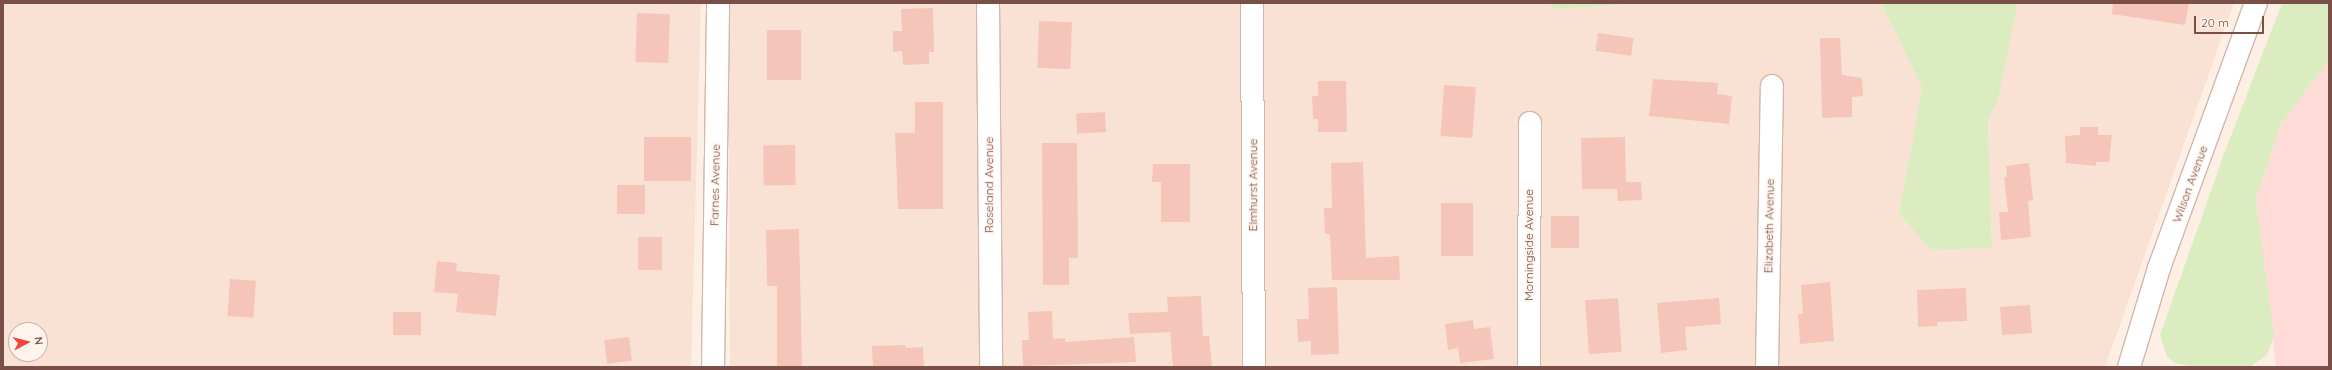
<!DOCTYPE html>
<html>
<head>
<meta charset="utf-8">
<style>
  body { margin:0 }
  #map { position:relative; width:2332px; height:370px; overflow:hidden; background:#feefe4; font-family:Quicksand,sans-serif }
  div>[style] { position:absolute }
  .residential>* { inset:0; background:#f9e2d4 }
  .commercial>* { inset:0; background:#ffdbd7 }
  .green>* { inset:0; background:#dbedc0 }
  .building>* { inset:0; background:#f6c5b9; transform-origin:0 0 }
  .roads { filter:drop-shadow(1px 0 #d3b6ab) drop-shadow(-1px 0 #d3b6ab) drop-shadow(0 1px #d3b6ab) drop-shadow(0 -1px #d3b6ab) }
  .street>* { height:22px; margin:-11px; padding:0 11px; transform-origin:11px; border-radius:11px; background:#fff }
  span { translate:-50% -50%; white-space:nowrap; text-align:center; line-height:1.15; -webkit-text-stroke:3px #fff4ec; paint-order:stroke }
  .street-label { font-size:12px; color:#794f47 }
  .frame { position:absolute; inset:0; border:4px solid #794f47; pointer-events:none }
  .north { position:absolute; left:8px; top:322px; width:40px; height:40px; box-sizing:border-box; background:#fff4ec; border:1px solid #c9b2aa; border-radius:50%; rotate:83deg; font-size:11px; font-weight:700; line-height:16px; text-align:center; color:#794f47 }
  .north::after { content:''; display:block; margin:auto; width:14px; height:18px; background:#f3443d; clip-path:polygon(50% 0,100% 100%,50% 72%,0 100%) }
  .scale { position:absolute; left:2194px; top:16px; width:70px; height:18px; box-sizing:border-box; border:2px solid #794f47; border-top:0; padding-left:5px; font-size:12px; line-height:14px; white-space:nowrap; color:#794f47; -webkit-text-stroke:3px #fff4ec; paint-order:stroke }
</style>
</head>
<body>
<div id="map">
  <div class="residential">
    <div style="clip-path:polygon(evenodd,3px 3px,701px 3px,691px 367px,3px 367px,3px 3px,16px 330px,40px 330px,40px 354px,16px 354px,16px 330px)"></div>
    <div style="clip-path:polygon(728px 3px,1544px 3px,1555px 9px,1651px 3px,1881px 3px,1922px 88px,1899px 214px,1931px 250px,1992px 248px,1988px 120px,1998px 100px,2018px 3px,2234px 3px,2105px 367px,730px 367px)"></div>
  </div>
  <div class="commercial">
    <div style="clip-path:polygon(2329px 60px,2329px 367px,2276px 367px,2256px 200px,2281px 124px)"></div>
  </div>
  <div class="green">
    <div style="clip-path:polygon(1544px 3px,1651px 3px,1555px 9px)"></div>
    <div style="clip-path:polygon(1881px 3px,2018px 3px,1998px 100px,1988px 120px,1992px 248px,1931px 250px,1899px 214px,1922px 88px)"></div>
    <div style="clip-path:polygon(2282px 3px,2329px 3px,2329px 60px,2281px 124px,2256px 200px,2274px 336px,2267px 355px,2251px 366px,2197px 367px,2177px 364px,2167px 357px,2160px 335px,2224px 154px)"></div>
  </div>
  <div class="building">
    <div style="clip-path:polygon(2113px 3px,2189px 3px,2185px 25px,2112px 14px)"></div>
    <div style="clip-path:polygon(933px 8px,934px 52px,929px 52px,929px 64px,903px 65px,902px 51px,893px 52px,893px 31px,902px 31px,901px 9px)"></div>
    <div style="left:637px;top:13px;width:33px;height:49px;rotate:2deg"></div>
    <div style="left:1039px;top:21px;width:33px;height:47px;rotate:2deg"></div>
    <div style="left:767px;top:30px;width:34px;height:50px"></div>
    <div style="left:1598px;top:33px;width:36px;height:18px;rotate:8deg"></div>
    <div style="clip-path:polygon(1820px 38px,1840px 38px,1842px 75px,1862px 78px,1863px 96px,1852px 97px,1852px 117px,1822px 118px)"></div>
    <div style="clip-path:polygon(1653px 79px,1718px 83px,1717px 94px,1732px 96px,1729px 124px,1649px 116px)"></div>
    <div style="clip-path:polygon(1318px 81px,1346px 81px,1347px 132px,1318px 132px,1318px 119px,1313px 119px,1312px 96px,1318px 96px)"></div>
    <div style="left:1444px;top:85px;width:32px;height:51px;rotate:4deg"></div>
    <div style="clip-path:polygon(915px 102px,943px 102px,943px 209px,898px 209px,895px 133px,915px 133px)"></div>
    <div style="left:1105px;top:112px;width:20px;height:29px;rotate:87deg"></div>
    <div style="clip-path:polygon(2080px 127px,2098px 127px,2098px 135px,2112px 135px,2109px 162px,2096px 162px,2096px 166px,2066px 163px,2065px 136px,2080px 135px)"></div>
    <div style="left:644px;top:137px;width:47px;height:44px"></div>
    <div style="clip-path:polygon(1625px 137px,1626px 182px,1641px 182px,1642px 200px,1618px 201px,1617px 189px,1582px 189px,1581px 138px)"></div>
    <div style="clip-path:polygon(1042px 143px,1077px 143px,1078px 258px,1069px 258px,1069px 285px,1043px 285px)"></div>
    <div style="left:795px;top:145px;width:40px;height:32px;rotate:89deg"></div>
    <div style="clip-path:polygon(1363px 162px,1366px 258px,1399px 256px,1400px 280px,1332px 280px,1330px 234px,1325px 234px,1324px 208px,1332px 208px,1331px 163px)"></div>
    <div style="clip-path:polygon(2029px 163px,2033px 200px,2028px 201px,2031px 237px,2001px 240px,1999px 212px,2008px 212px,2004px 177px,2007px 177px,2006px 166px)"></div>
    <div style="clip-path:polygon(1153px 164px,1190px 164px,1190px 222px,1161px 222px,1161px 182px,1152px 182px)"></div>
    <div style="left:617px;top:185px;width:28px;height:29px"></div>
    <div style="left:1441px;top:203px;width:32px;height:53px"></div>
    <div style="left:1551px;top:216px;width:28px;height:32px"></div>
    <div style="clip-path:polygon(799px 229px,802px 367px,777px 367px,777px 286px,767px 286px,766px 230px)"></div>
    <div style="left:638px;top:237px;width:24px;height:33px"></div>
    <div style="clip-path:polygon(437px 261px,457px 263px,456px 271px,500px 275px,496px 316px,456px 312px,458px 294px,434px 292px)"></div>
    <div style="left:230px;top:279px;width:26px;height:37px;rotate:4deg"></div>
    <div style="clip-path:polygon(1830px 282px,1834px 341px,1800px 344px,1798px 314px,1803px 314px,1801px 285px)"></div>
    <div style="clip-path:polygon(1337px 287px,1339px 354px,1311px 355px,1311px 341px,1298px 342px,1297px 319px,1309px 319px,1308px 288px)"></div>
    <div style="clip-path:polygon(1966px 288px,1967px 321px,1937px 322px,1937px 326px,1918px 327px,1917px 290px)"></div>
    <div style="clip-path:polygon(1201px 296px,1203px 336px,1209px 336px,1212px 367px,1173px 366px,1170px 332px,1130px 334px,1128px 313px,1168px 312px,1167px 297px)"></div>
    <div style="left:1618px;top:298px;width:54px;height:33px;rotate:86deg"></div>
    <div style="clip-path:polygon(1719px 298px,1721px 324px,1685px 327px,1687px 350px,1661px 353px,1657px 303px)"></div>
    <div style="left:2030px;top:305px;width:28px;height:30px;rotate:86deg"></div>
    <div style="clip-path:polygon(1052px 311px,1053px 339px,1065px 338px,1065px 342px,1134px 337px,1136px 362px,1023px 366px,1022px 340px,1029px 340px,1028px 312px)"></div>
    <div style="left:393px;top:312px;width:28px;height:23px"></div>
    <div style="clip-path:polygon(1473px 320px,1474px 329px,1490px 327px,1494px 359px,1460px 363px,1458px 348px,1448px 350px,1445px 324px)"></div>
    <div style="left:629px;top:337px;width:24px;height:25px;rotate:83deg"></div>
    <div style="clip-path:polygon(905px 345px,906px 348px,923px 347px,924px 367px,873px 367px,872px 346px)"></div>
  </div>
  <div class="roads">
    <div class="street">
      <div style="left:988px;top:3px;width:364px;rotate:89.5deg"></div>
      <div style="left:1252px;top:3px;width:364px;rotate:89.7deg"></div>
      <div style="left:713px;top:367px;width:364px;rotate:-89.2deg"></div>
      <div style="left:1529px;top:367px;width:244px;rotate:-89.8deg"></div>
      <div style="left:1767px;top:367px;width:281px;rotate:-89deg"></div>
      <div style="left:2129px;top:367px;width:103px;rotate:-73.1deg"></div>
      <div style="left:2159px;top:268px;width:282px;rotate:-69.9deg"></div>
    </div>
  </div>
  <div class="street-label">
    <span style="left:2190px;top:184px;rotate:-70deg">Wilson Avenue</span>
    <span style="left:715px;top:185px;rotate:-89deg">Farnes Avenue</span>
    <span style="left:989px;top:185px;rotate:-90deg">Roseland Avenue</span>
    <span style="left:1253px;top:185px;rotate:-90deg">Elmhurst Avenue</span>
    <span style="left:1769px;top:226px;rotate:-89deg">Elizabeth Avenue</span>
    <span style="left:1529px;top:245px;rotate:-90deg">Morningside Avenue</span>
  </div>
  <div class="frame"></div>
  <div class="north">N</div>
  <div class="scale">20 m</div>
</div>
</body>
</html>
